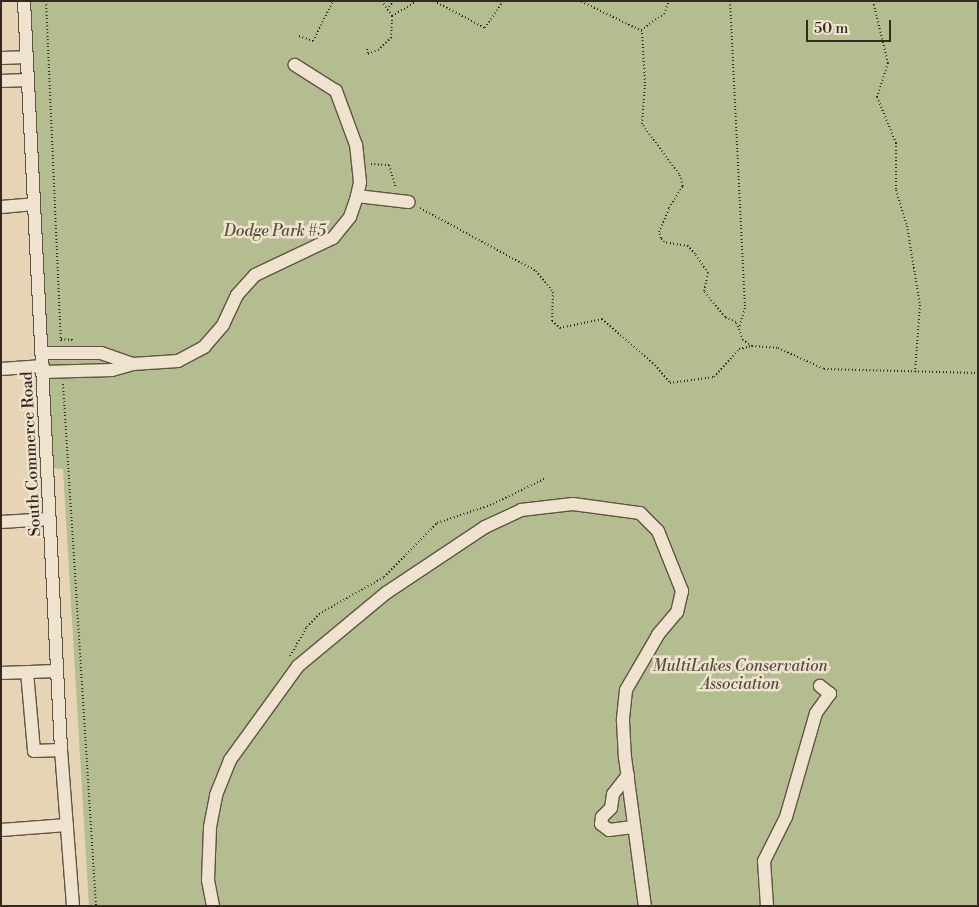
<!DOCTYPE html>
<html>
<head>
<meta charset="utf-8">
<style>
  body { margin:0 }
  #map { position:relative; width:979px; height:907px; overflow:hidden; background:#e6d4b5; font-family:"Libre Bodoni",serif }
  div>[style] { position:absolute }
  .green>* { inset:0; background:#b3bd8f }
  .path>* { height:2px; margin-top:-1px; transform-origin:0; background:repeating-linear-gradient(90deg,#34291e 0 1px,transparent 0 3.5px) }
  .roads { filter:drop-shadow(1px 0 #605444) drop-shadow(-1px 0 #605444) drop-shadow(0 1px #605444) drop-shadow(0 -1px #605444) }
  .minor>* { height:12px; margin:-6px; padding:0 6px; transform-origin:6px; border-radius:6px; background:#efe3cf }
  span { translate:-50% -50%; white-space:nowrap; text-align:center; line-height:1.15; -webkit-text-stroke:5px #efe3cf; paint-order:stroke }
  .park-label { font-size:16px; color:#544e3a; font-style:italic }
  .street-label { font-size:16px; color:#34291e }
  .frame { position:absolute; inset:0; border:2px solid #34291e; pointer-events:none }
  .scale { position:absolute; left:806px; top:20px; width:85px; height:22px; box-sizing:border-box; border:2px solid #34291e; border-top:0; padding-left:6px; font-size:15px; line-height:18px; white-space:nowrap; color:#34291e; -webkit-text-stroke:4px #efe3cf; paint-order:stroke }
</style>
</head>
<body>
<div id="map">
  <div class="green">
    <div style="clip-path:polygon(28px 1px,978px 1px,978px 906px,89px 906px,63px 469px,50px 468px)"></div>
  </div>
  <div class="path">
    <div style="left:46px;top:1px;width:341px;rotate:87.5deg"></div>
    <div style="left:434px;top:1px;width:58px;rotate:27.9deg"></div>
    <div style="left:485px;top:28px;width:32px;rotate:-56deg"></div>
    <div style="left:730px;top:1px;width:307px;rotate:87.2deg"></div>
    <div style="left:745px;top:308px;width:21px;rotate:107deg"></div>
    <div style="left:873px;top:1px;width:64px;rotate:76.4deg"></div>
    <div style="left:888px;top:63px;width:36px;rotate:108deg"></div>
    <div style="left:877px;top:97px;width:50px;rotate:67.6deg"></div>
    <div style="left:896px;top:143px;width:47px;rotate:90deg"></div>
    <div style="left:896px;top:190px;width:38px;rotate:73deg"></div>
    <div style="left:907px;top:226px;width:80px;rotate:80.7deg"></div>
    <div style="left:920px;top:305px;width:67px;rotate:94.3deg"></div>
    <div style="left:389px;top:7px;width:8px;rotate:-50deg"></div>
    <div style="left:392px;top:16px;width:29px;rotate:-31deg"></div>
    <div style="left:641px;top:30px;width:28px;rotate:-35deg"></div>
    <div style="left:664px;top:14px;width:14px;rotate:-69deg"></div>
    <div style="left:299px;top:36px;width:15px;rotate:20deg"></div>
    <div style="left:313px;top:41px;width:45px;rotate:-63.4deg"></div>
    <div style="left:367px;top:49px;width:5px;rotate:79deg"></div>
    <div style="left:368px;top:54px;width:11px;rotate:-22deg"></div>
    <div style="left:378px;top:50px;width:18px;rotate:-43deg"></div>
    <div style="left:391px;top:38px;width:22px;rotate:-87deg"></div>
    <div style="left:392px;top:16px;width:18px;rotate:-124deg"></div>
    <div style="left:371px;top:164px;width:18px;rotate:3deg"></div>
    <div style="left:389px;top:165px;width:24px;rotate:73deg"></div>
    <div style="left:420px;top:208px;width:132px;rotate:28.5deg"></div>
    <div style="left:536px;top:271px;width:27px;rotate:51deg"></div>
    <div style="left:553px;top:292px;width:29px;rotate:92deg"></div>
    <div style="left:552px;top:321px;width:11px;rotate:41deg"></div>
    <div style="left:560px;top:328px;width:43px;rotate:-12.1deg"></div>
    <div style="left:602px;top:319px;width:70px;rotate:41deg"></div>
    <div style="left:655px;top:365px;width:23px;rotate:50deg"></div>
    <div style="left:670px;top:383px;width:44px;rotate:-7.8deg"></div>
    <div style="left:714px;top:377px;width:38px;rotate:-48deg"></div>
    <div style="left:739px;top:349px;width:13px;rotate:-13deg"></div>
    <div style="left:752px;top:346px;width:11px;rotate:-146deg"></div>
    <div style="left:743px;top:340px;width:19px;rotate:-111deg"></div>
    <div style="left:736px;top:322px;width:12px;rotate:-156deg"></div>
    <div style="left:725px;top:317px;width:33px;rotate:-129deg"></div>
    <div style="left:704px;top:291px;width:18px;rotate:-77deg"></div>
    <div style="left:708px;top:273px;width:23px;rotate:-124deg"></div>
    <div style="left:695px;top:254px;width:11px;rotate:-131deg"></div>
    <div style="left:688px;top:246px;width:24px;rotate:-171deg"></div>
    <div style="left:664px;top:242px;width:5px;rotate:-127deg"></div>
    <div style="left:661px;top:238px;width:6px;rotate:-108deg"></div>
    <div style="left:659px;top:232px;width:26px;rotate:-67deg"></div>
    <div style="left:669px;top:208px;width:26px;rotate:-58deg"></div>
    <div style="left:683px;top:186px;width:13px;rotate:-108deg"></div>
    <div style="left:679px;top:174px;width:62px;rotate:-126.5deg"></div>
    <div style="left:642px;top:124px;width:41px;rotate:-85.8deg"></div>
    <div style="left:645px;top:83px;width:52px;rotate:-93.3deg"></div>
    <div style="left:642px;top:31px;width:69px;rotate:-154.2deg"></div>
    <div style="left:61px;top:339px;width:12px;rotate:5deg"></div>
    <div style="left:752px;top:346px;width:26px;rotate:4deg"></div>
    <div style="left:778px;top:348px;width:51px;rotate:24.5deg"></div>
    <div style="left:824px;top:369px;width:154px;rotate:1.5deg"></div>
    <div style="left:63px;top:384px;width:523px;rotate:86.38deg"></div>
    <div style="left:290px;top:656px;width:34px;rotate:-60deg"></div>
    <div style="left:307px;top:627px;width:18px;rotate:-47deg"></div>
    <div style="left:319px;top:614px;width:75px;rotate:-29.6deg"></div>
    <div style="left:384px;top:577px;width:76px;rotate:-45.5deg"></div>
    <div style="left:437px;top:523px;width:59px;rotate:-18.7deg"></div>
    <div style="left:493px;top:504px;width:57px;rotate:-26.1deg"></div>
  </div>
  <div class="roads">
    <div class="minor">
      <div style="left:24px;top:1px;width:750px;rotate:87.17deg"></div>
      <div style="left:61px;top:750px;width:156px;rotate:85.6deg"></div>
      <div style="left:1px;top:58px;width:25px;rotate:-2deg"></div>
      <div style="left:1px;top:81px;width:27px;rotate:-2deg"></div>
      <div style="left:357px;top:196px;width:52px;rotate:6.6deg"></div>
      <div style="left:1px;top:207px;width:33px;rotate:-5deg"></div>
      <div style="left:42px;top:353px;width:59px"></div>
      <div style="left:101px;top:353px;width:34px;rotate:19deg"></div>
      <div style="left:133px;top:364px;width:45px;rotate:-3.8deg"></div>
      <div style="left:178px;top:361px;width:30px;rotate:-28deg"></div>
      <div style="left:204px;top:347px;width:29px;rotate:-49deg"></div>
      <div style="left:223px;top:325px;width:33px;rotate:-65deg"></div>
      <div style="left:237px;top:295px;width:27px;rotate:-48deg"></div>
      <div style="left:255px;top:275px;width:86px;rotate:-25.4deg"></div>
      <div style="left:333px;top:238px;width:27px;rotate:-51deg"></div>
      <div style="left:350px;top:217px;width:18px;rotate:-71deg"></div>
      <div style="left:356px;top:200px;width:18px;rotate:-77deg"></div>
      <div style="left:360px;top:182px;width:37px;rotate:-96deg"></div>
      <div style="left:356px;top:145px;width:58px;rotate:-110.3deg"></div>
      <div style="left:336px;top:91px;width:49px;rotate:-147.6deg"></div>
      <div style="left:1px;top:369px;width:42px;rotate:-4.1deg"></div>
      <div style="left:43px;top:372px;width:69px;rotate:-1.7deg"></div>
      <div style="left:112px;top:370px;width:22px;rotate:-16deg"></div>
      <div style="left:1px;top:522px;width:49px;rotate:-3.5deg"></div>
      <div style="left:27px;top:672px;width:79px;rotate:84.9deg"></div>
      <div style="left:34px;top:751px;width:27px;rotate:-2deg"></div>
      <div style="left:1px;top:673px;width:56px;rotate:-2deg"></div>
      <div style="left:628px;top:775px;width:24px;rotate:128deg"></div>
      <div style="left:613px;top:794px;width:14px;rotate:98deg"></div>
      <div style="left:611px;top:808px;width:13px;rotate:135deg"></div>
      <div style="left:602px;top:817px;width:7px;rotate:98deg"></div>
      <div style="left:601px;top:824px;width:10px;rotate:37deg"></div>
      <div style="left:609px;top:830px;width:24px;rotate:-7deg"></div>
      <div style="left:1px;top:830px;width:66px;rotate:-4.3deg"></div>
      <div style="left:213px;top:906px;width:26px;rotate:-101deg"></div>
      <div style="left:208px;top:880px;width:53px;rotate:-87.8deg"></div>
      <div style="left:210px;top:827px;width:33px;rotate:-79deg"></div>
      <div style="left:216px;top:795px;width:38px;rotate:-68deg"></div>
      <div style="left:230px;top:760px;width:116px;rotate:-54.1deg"></div>
      <div style="left:298px;top:666px;width:114px;rotate:-39.7deg"></div>
      <div style="left:386px;top:593px;width:119px;rotate:-33.7deg"></div>
      <div style="left:485px;top:527px;width:40px;rotate:-25deg"></div>
      <div style="left:521px;top:510px;width:52px;rotate:-6.6deg"></div>
      <div style="left:573px;top:504px;width:68px;rotate:7.7deg"></div>
      <div style="left:640px;top:513px;width:25px;rotate:45deg"></div>
      <div style="left:658px;top:531px;width:65px;rotate:68.2deg"></div>
      <div style="left:682px;top:591px;width:22px;rotate:103deg"></div>
      <div style="left:677px;top:612px;width:30px;rotate:130deg"></div>
      <div style="left:658px;top:635px;width:64px;rotate:120.2deg"></div>
      <div style="left:626px;top:690px;width:31px;rotate:96deg"></div>
      <div style="left:623px;top:721px;width:36px;rotate:87deg"></div>
      <div style="left:625px;top:757px;width:150px;rotate:82.4deg"></div>
      <div style="left:767px;top:906px;width:45px;rotate:-93.8deg"></div>
      <div style="left:764px;top:861px;width:49px;rotate:-63.4deg"></div>
      <div style="left:786px;top:817px;width:108px;rotate:-73.9deg"></div>
      <div style="left:816px;top:713px;width:24px;rotate:-54deg"></div>
      <div style="left:830px;top:694px;width:13px;rotate:-141deg"></div>
    </div>
  </div>
  <div class="park-label">
    <span style="left:275px;top:231px">Dodge Park #5</span>
    <span style="left:740px;top:675px">MultiLakes Conservation<br>Association</span>
  </div>
  <div class="street-label">
    <span style="left:31px;top:454px;rotate:-93deg">South Commerce Road</span>
  </div>
  <div class="frame"></div>
  <div class="scale">50 m</div>
</div>
</body>
</html>
